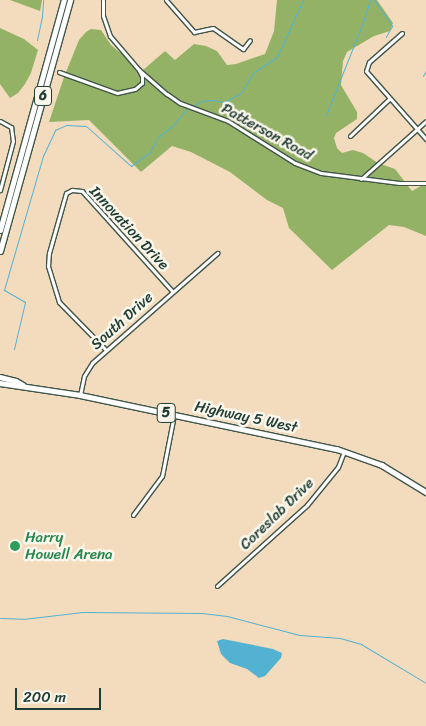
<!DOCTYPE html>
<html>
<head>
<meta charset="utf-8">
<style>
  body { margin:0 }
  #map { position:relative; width:426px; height:726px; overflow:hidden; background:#f3dcbd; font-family:Sriracha,sans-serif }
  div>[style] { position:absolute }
  .forest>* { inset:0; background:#94b266 }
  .water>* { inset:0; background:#53b2d2 }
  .stream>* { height:1px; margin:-0.5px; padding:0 0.5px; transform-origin:0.5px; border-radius:0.5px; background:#53b2d2 }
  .roads { filter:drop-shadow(1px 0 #3f5549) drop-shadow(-1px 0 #3f5549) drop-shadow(0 1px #3f5549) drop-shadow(0 -1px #3f5549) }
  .minor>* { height:3px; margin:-1.5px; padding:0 1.5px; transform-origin:1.5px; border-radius:1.5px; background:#fff }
  .major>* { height:4.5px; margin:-2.25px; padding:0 2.25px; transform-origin:2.25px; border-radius:2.25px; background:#fff }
  .highway>* { height:5px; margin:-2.5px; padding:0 2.5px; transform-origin:2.5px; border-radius:2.5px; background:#fff }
  .dots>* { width:14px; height:14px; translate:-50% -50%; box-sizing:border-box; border:2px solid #fbf7ec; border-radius:50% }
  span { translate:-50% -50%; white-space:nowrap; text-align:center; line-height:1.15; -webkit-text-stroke:5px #fbf7ec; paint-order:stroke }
  .shield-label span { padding:1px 4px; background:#fbf7ec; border:1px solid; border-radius:4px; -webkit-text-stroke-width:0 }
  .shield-label { font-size:14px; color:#1f3d34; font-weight:700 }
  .street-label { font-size:15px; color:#1f3d34 }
  .leisure-label { font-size:15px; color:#27864d }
  .left { translate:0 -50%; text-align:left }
  .scale { position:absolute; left:15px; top:688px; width:86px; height:22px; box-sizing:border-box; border:2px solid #1f3d34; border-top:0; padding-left:6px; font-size:15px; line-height:18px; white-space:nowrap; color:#1f3d34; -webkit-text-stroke:4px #fbf7ec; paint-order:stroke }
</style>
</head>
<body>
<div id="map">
  <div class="forest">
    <div style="clip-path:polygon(10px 0,42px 0,40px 11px)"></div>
    <div style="clip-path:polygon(277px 0,377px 0,393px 23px,390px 31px,374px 36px,347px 52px,343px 61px,341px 85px,357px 112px,357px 119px,336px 133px,334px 138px,337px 148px,342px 153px,353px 150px,363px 153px,378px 163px,395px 169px,412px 191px,426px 183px,426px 236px,404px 227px,389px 225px,332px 270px,289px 228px,283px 208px,267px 200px,230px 172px,191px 152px,172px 146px,141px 172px,89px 120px,49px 122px,64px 77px,79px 40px,86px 32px,91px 29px,101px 30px,111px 45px,142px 71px,165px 51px,175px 60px,194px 44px,206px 46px,217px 51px,227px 65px,236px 64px,265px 54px,274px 31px)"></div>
    <div style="clip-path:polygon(0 28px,24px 39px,38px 50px,31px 73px,25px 84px,18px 93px,10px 98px,0 84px)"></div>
  </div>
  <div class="water">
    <div style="clip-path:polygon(223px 639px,273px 649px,282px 653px,281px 658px,265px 676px,259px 678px,247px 669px,230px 663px,221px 654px,217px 641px)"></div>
  </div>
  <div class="stream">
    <div style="left:374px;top:0;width:32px;rotate:55deg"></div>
    <div style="left:392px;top:26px;width:13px;rotate:119deg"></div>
    <div style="left:37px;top:40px;width:25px;rotate:-78deg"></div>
    <div style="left:42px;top:16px;width:16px;rotate:-86deg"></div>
    <div style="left:423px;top:76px;width:6px;rotate:-59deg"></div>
    <div style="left:193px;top:106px;width:10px;rotate:-29deg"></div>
    <div style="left:202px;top:101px;width:11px;rotate:-5deg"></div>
    <div style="left:213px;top:100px;width:11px;rotate:10deg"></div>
    <div style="left:224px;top:102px;width:19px;rotate:-28deg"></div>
    <div style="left:241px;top:93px;width:23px;rotate:-59deg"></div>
    <div style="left:253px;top:73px;width:29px;rotate:-34deg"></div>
    <div style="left:277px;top:57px;width:63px;rotate:-65.5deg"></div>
    <div style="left:326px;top:115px;width:97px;rotate:-68.2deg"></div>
    <div style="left:362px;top:25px;width:26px;rotate:-72deg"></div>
    <div style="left:157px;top:138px;width:21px;rotate:-39deg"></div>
    <div style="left:173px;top:125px;width:23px;rotate:-49deg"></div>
    <div style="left:14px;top:349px;width:48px;rotate:-76.8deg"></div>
    <div style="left:25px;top:302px;width:24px;rotate:-150deg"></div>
    <div style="left:4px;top:290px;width:140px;rotate:-73.8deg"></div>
    <div style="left:43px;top:156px;width:29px;rotate:-65deg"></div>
    <div style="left:55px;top:130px;width:12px;rotate:-24deg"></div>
    <div style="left:66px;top:125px;width:20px;rotate:3deg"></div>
    <div style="left:86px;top:126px;width:60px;rotate:41.6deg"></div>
    <div style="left:131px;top:166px;width:24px;rotate:-36deg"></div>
    <div style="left:150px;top:152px;width:13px;rotate:-63deg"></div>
    <div style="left:0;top:618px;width:23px;rotate:2deg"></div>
    <div style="left:23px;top:619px;width:60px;rotate:-6.7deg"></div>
    <div style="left:83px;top:612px;width:119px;rotate:0.5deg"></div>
    <div style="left:202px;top:613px;width:25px;rotate:7deg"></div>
    <div style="left:227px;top:616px;width:75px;rotate:14.6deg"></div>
    <div style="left:300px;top:635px;width:40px;rotate:4.3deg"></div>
    <div style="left:340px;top:638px;width:22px;rotate:16deg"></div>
    <div style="left:361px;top:644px;width:76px;rotate:31deg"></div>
  </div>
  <div class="roads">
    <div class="minor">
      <div style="left:166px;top:0;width:43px;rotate:48.8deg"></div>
      <div style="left:194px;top:32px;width:19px;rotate:-12deg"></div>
      <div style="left:213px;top:28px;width:37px;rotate:35deg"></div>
      <div style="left:243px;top:49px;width:11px;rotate:-52deg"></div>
      <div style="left:402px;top:33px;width:44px;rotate:138.7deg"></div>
      <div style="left:369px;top:62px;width:9px;rotate:108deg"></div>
      <div style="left:366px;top:71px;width:91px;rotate:48.6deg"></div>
      <div style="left:139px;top:70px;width:37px;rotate:41deg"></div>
      <div style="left:167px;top:94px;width:16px;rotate:35deg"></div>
      <div style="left:180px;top:103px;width:51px;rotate:20.6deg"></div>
      <div style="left:228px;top:121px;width:79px;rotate:32.1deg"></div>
      <div style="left:295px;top:163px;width:28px;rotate:21deg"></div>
      <div style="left:321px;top:173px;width:79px;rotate:7.3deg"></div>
      <div style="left:399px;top:183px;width:27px"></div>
      <div style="left:59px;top:72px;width:62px;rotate:19.9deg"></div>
      <div style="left:117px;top:93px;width:18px;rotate:-13deg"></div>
      <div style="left:135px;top:89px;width:9px;rotate:-41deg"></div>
      <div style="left:142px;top:83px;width:7px;rotate:-90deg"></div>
      <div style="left:142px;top:76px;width:7px;rotate:-117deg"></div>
      <div style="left:139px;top:70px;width:45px;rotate:-130.5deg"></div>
      <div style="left:110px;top:36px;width:21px;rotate:-109deg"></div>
      <div style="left:103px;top:16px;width:16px;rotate:-90deg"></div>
      <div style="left:0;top:121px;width:13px;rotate:29deg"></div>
      <div style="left:11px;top:127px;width:14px;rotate:82deg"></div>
      <div style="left:13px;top:141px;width:51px;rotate:104.9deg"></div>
      <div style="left:350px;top:136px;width:54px;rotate:-43.5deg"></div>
      <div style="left:361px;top:179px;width:87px;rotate:-41.7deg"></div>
      <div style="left:106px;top:350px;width:67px;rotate:-134.4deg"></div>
      <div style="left:59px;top:302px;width:38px;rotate:-107deg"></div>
      <div style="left:48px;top:266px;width:13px;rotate:-86deg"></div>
      <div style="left:49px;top:253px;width:62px;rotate:-74.2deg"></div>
      <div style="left:66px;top:193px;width:7px;rotate:-27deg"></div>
      <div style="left:72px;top:190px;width:10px;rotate:6deg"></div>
      <div style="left:82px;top:191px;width:135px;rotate:48deg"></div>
      <div style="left:80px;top:395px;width:19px;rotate:-78deg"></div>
      <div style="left:84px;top:376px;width:15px;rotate:-58deg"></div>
      <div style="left:92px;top:363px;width:167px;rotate:-41.3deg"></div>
      <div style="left:133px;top:515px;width:49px;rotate:-53.4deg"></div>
      <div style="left:162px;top:476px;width:62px;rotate:-78.9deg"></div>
      <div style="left:217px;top:586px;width:121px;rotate:-42deg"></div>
      <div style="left:307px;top:505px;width:49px;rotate:-50.8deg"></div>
      <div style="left:338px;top:467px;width:17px;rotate:-69deg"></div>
    </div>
    <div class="major">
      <div style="left:0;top:377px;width:16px;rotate:14deg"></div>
      <div style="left:16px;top:381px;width:8px;rotate:30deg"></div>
      <div style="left:0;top:383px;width:81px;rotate:8.5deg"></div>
      <div style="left:80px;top:395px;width:263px;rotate:11.9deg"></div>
      <div style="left:337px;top:449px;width:48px;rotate:19.6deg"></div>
      <div style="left:382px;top:465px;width:52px;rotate:31.5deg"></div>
    </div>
    <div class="highway">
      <div style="left:0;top:230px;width:239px;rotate:-74.5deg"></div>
      <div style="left:0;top:251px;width:261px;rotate:-74.4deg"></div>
    </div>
  </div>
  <div class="dots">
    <div style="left:15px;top:546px;background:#2e9e5b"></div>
  </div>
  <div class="shield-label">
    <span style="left:43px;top:96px">6</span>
    <span style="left:166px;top:413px">5</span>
  </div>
  <div class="street-label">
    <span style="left:267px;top:132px;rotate:29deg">Patterson Road</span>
    <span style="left:129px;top:228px;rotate:47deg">Innovation Drive</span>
    <span style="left:122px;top:321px;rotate:-42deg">South Drive</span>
    <span style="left:246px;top:417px;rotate:12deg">Highway 5 West</span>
    <span style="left:277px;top:514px;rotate:-44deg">Coreslab Drive</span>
  </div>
  <div class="leisure-label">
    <span class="left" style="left:25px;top:546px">Harry<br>Howell Arena</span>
  </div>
  <div class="scale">200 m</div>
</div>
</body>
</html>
